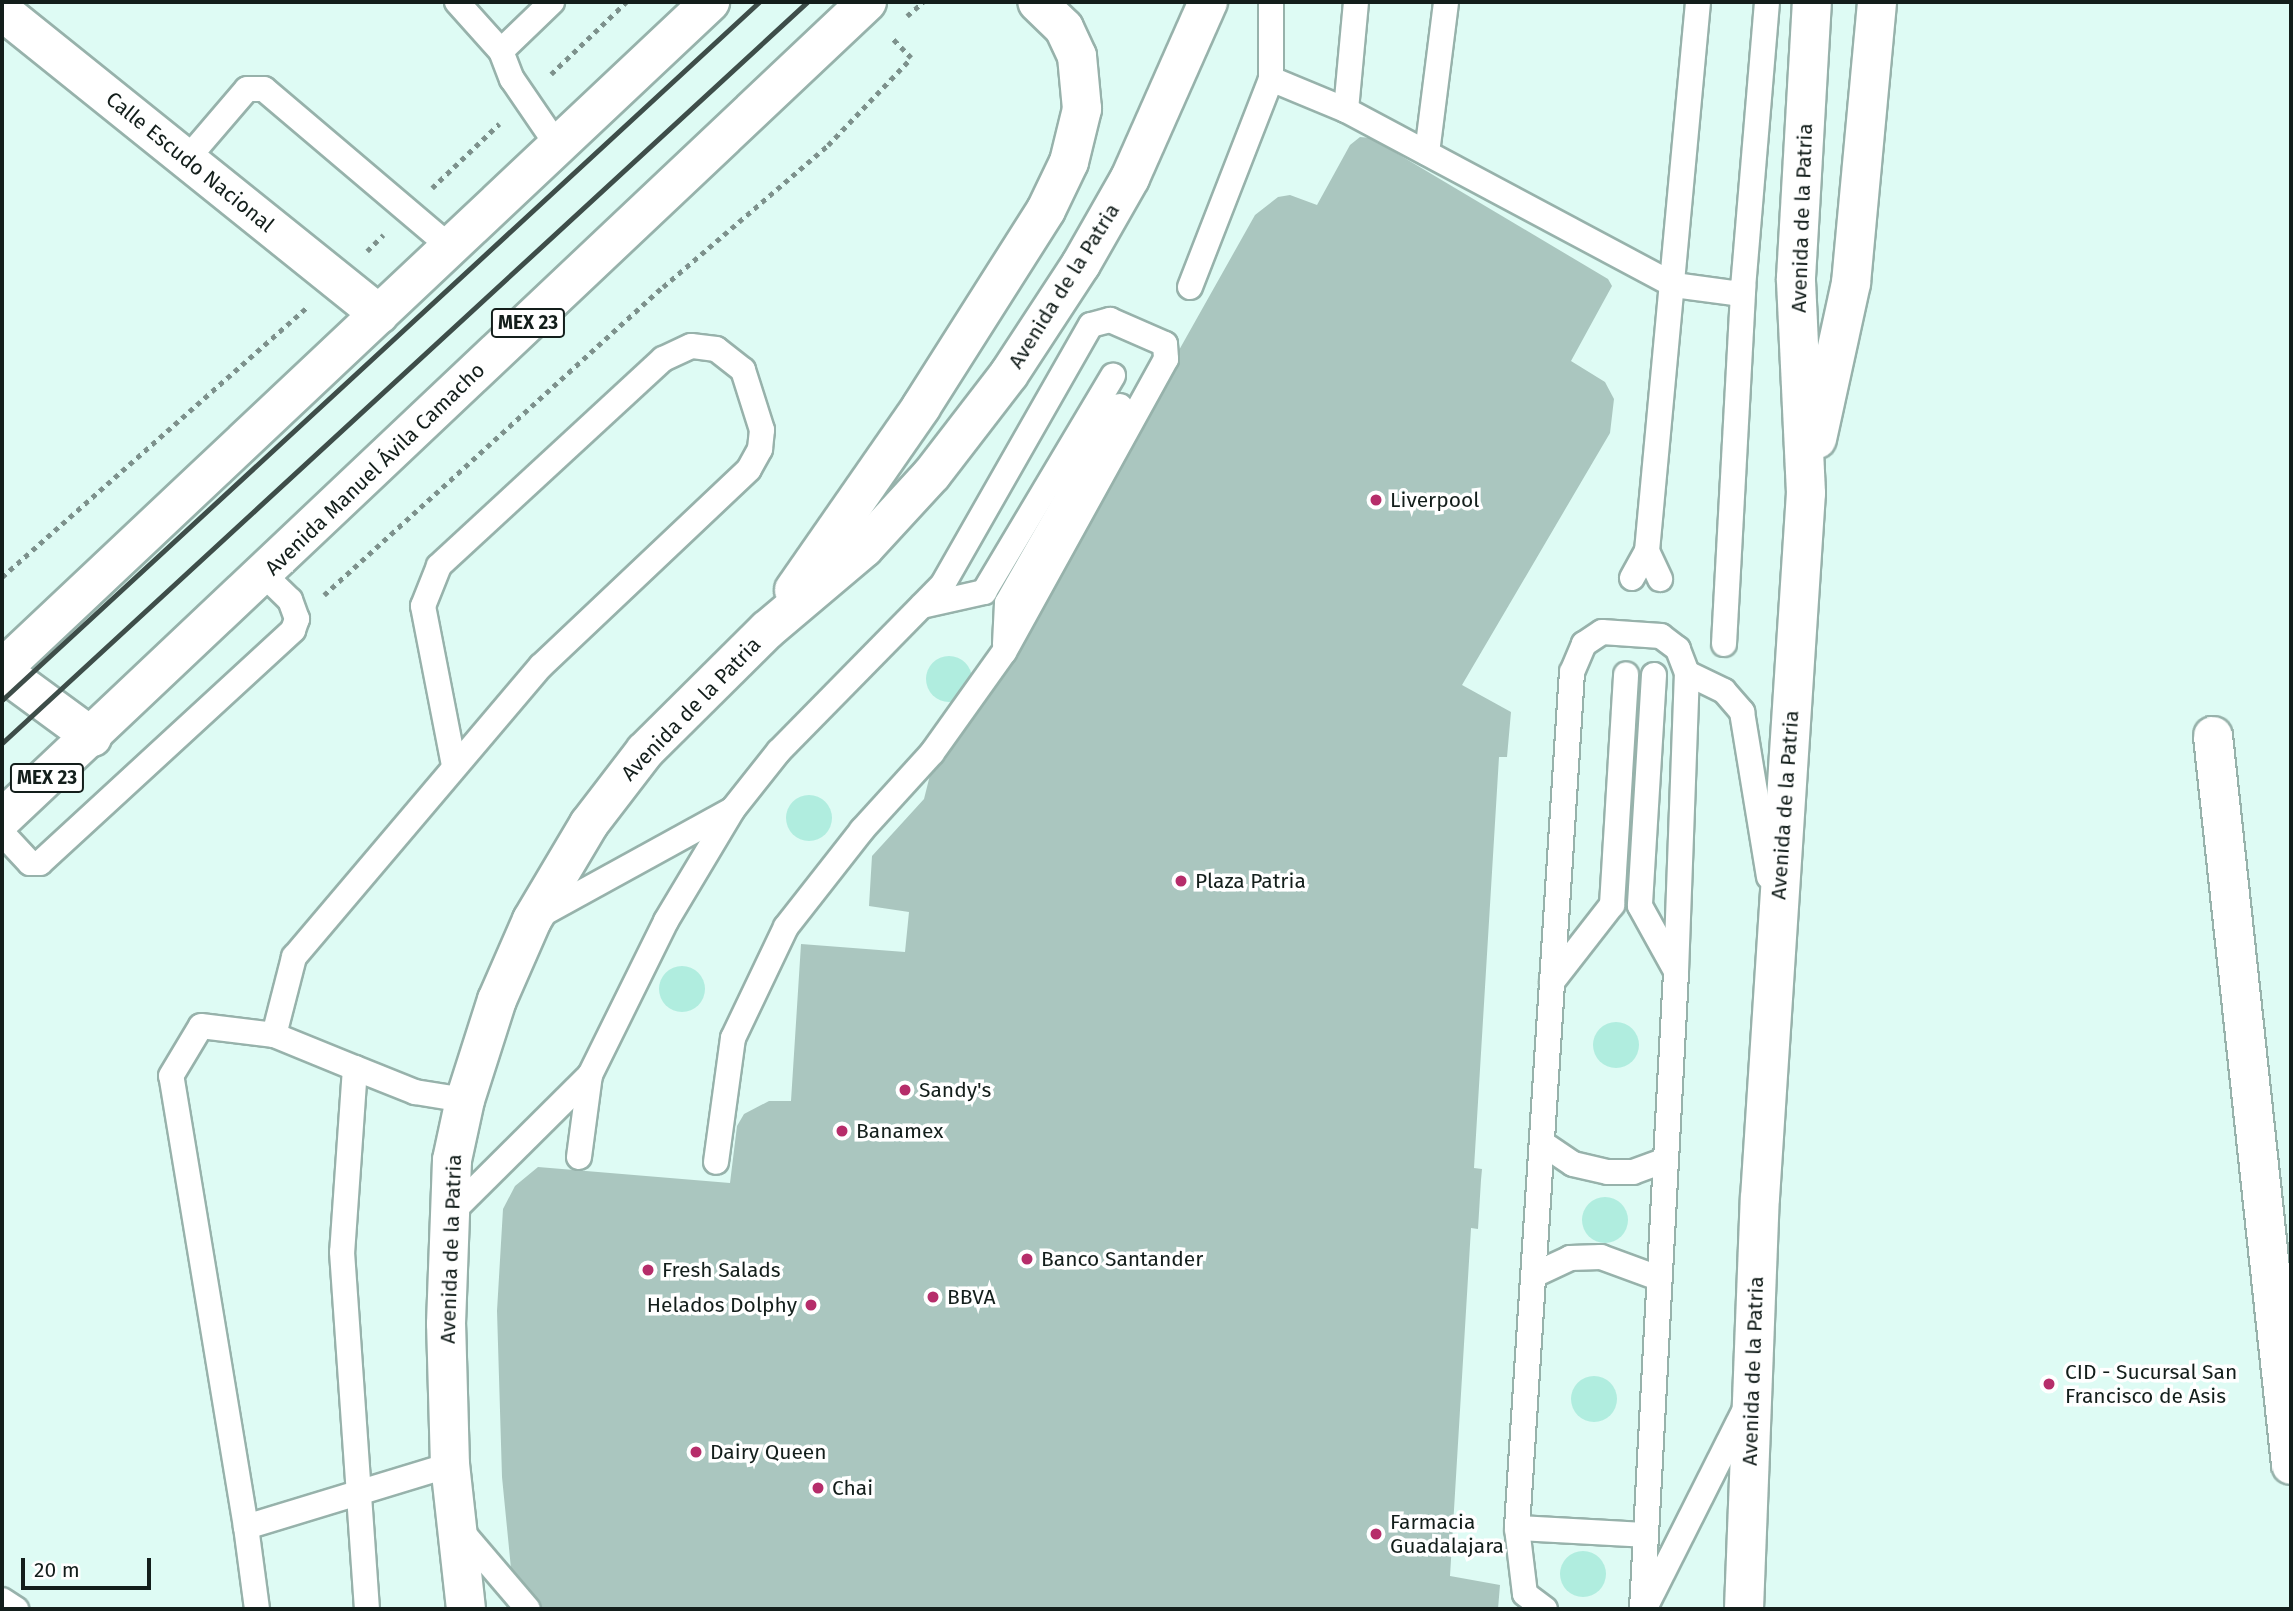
<!DOCTYPE html>
<html>
<head>
<meta charset="utf-8">
<style>
  body { margin:0 }
  #map { position:relative; width:2293px; height:1611px; overflow:hidden; background:#defbf4; font-family:"Fira Sans",sans-serif }
  div>[style] { position:absolute }
  .green>* { inset:0; background:#b0eddf }
  .round { border-radius:50% }
  .building>* { inset:0; background:#aac6bf }
  .path>* { height:4.5px; margin-top:-2.25px; transform-origin:0; background:repeating-linear-gradient(90deg,#7d918c 0 5px,transparent 0 10px) }
  .roads { filter:drop-shadow(2px 0 #97b2ab) drop-shadow(-2px 0 #97b2ab) drop-shadow(0 2px #97b2ab) drop-shadow(0 -2px #97b2ab) }
  .lane>* { height:24px; margin:-12px; padding:0 12px; transform-origin:12px; border-radius:12px; background:#fff }
  .street>* { height:38px; margin:-19px; padding:0 19px; transform-origin:19px; border-radius:19px; background:#fff }
  .primary>* { height:38px; margin:-19px; padding:0 19px; transform-origin:19px; border-radius:19px; background:#fff }
  .rail>* { height:5px; margin:-2.5px; padding:0 2.5px; transform-origin:2.5px; border-radius:2.5px; background:#3e4d49 }
  .dots>* { width:19px; height:19px; translate:-50% -50%; box-sizing:border-box; border:4px solid #fff; border-radius:50% }
  span { translate:-50% -50%; white-space:nowrap; text-align:center; line-height:1.15; -webkit-text-stroke:7px #fff; paint-order:stroke }
  .shield-label span { padding:2px 5px; background:#fff; border:2px solid; border-radius:5px; -webkit-text-stroke-width:0 }
  .shield-label { font-size:19px; color:#131e1b; font-weight:700 }
  .street-label { font-size:21px; color:#131e1b }
  .poi-label { font-size:21px; color:#131e1b }
  .left { translate:0 -50%; text-align:left }
  .right { translate:-100% -50%; text-align:right }
  .frame { position:absolute; inset:0; border:4px solid #131e1b; pointer-events:none }
  .scale { position:absolute; left:21px; top:1558px; width:130px; height:32px; box-sizing:border-box; border:4px solid #131e1b; border-top:0; padding-left:9px; font-size:21px; line-height:24px; white-space:nowrap; color:#131e1b; -webkit-text-stroke:5px #fff; paint-order:stroke }
</style>
</head>
<body>
<div id="map">
  <div class="green">
    <div class="round" style="left:926px;top:656px;width:46px;height:46px"></div>
    <div class="round" style="left:786px;top:795px;width:46px;height:46px"></div>
    <div class="round" style="left:659px;top:966px;width:46px;height:46px"></div>
    <div class="round" style="left:1593px;top:1022px;width:46px;height:46px"></div>
    <div class="round" style="left:1582px;top:1197px;width:46px;height:46px"></div>
    <div class="round" style="left:1571px;top:1376px;width:46px;height:46px"></div>
    <div class="round" style="left:1560px;top:1551px;width:46px;height:46px"></div>
  </div>
  <div class="building">
    <div style="clip-path:polygon(1360px 137px,1371px 138px,1608px 279px,1612px 286px,1571px 361px,1605px 382px,1614px 399px,1610px 433px,1462px 685px,1511px 712px,1507px 757px,1499px 757px,1474px 1168px,1482px 1169px,1481px 1180px,1478px 1229px,1471px 1228px,1450px 1576px,1500px 1585px,1498px 1609px,515px 1609px,502px 1477px,497px 1311px,503px 1209px,515px 1186px,538px 1167px,730px 1183px,737px 1126px,744px 1114px,769px 1101px,791px 1101px,801px 944px,905px 952px,909px 912px,869px 906px,872px 856px,924px 799px,934px 759px,998px 672px,1255px 215px,1278px 197px,1290px 195px,1317px 205px,1350px 145px)"></div>
  </div>
  <div class="path">
    <div style="left:907px;top:16px;width:21px;rotate:-41deg"></div>
    <div style="left:551px;top:74px;width:104px;rotate:-43.8deg"></div>
    <div style="left:432px;top:188px;width:93px;rotate:-43.7deg"></div>
    <div style="left:367px;top:251px;width:23px;rotate:-45deg"></div>
    <div style="left:2px;top:577px;width:407px;rotate:-41.5deg"></div>
    <div style="left:324px;top:595px;width:458px;rotate:-42.3deg"></div>
    <div style="left:663px;top:287px;width:218px;rotate:-40.7deg"></div>
    <div style="left:828px;top:145px;width:120px;rotate:-46.3deg"></div>
    <div style="left:911px;top:58px;width:29px;rotate:-134deg"></div>
  </div>
  <div class="roads">
    <div class="lane">
      <div style="left:457px;top:2px;width:66px;rotate:48.1deg"></div>
      <div style="left:501px;top:51px;width:30px;rotate:69deg"></div>
      <div style="left:512px;top:79px;width:80px;rotate:55.7deg"></div>
      <div style="left:501px;top:51px;width:71px;rotate:-43.9deg"></div>
      <div style="left:1271px;top:79px;width:81px;rotate:22.5deg"></div>
      <div style="left:1346px;top:110px;width:372px;rotate:28.1deg"></div>
      <div style="left:1674px;top:285px;width:61px;rotate:7.6deg"></div>
      <div style="left:1734px;top:293px;width:10px;rotate:-29deg"></div>
      <div style="left:1346px;top:110px;width:108px;rotate:-84.7deg"></div>
      <div style="left:1427px;top:153px;width:152px;rotate:-82.8deg"></div>
      <div style="left:187px;top:159px;width:92px;rotate:-49.4deg"></div>
      <div style="left:247px;top:89px;width:17px"></div>
      <div style="left:264px;top:89px;width:244px;rotate:40.3deg"></div>
      <div style="left:1190px;top:287px;width:223px;rotate:-68.7deg"></div>
      <div style="left:1271px;top:79px;width:77px;rotate:-90deg"></div>
      <div style="left:1647px;top:551px;width:31px;rotate:65deg"></div>
      <div style="left:1632px;top:578px;width:31px;rotate:-61deg"></div>
      <div style="left:1647px;top:551px;width:551px;rotate:-84.69deg"></div>
      <div style="left:922px;top:606px;width:64px;rotate:-12.7deg"></div>
      <div style="left:984px;top:592px;width:252px;rotate:-59.2deg"></div>
      <div style="left:1005px;top:644px;width:41px;rotate:-87.2deg"></div>
      <div style="left:1007px;top:603px;width:227px;rotate:-60.2deg"></div>
      <div style="left:1724px;top:644px;width:357px;rotate:-86.9deg"></div>
      <div style="left:1743px;top:288px;width:287px;rotate:-85.2deg"></div>
      <div style="left:1687px;top:673px;width:41px;rotate:25.9deg"></div>
      <div style="left:1724px;top:691px;width:28px;rotate:49deg"></div>
      <div style="left:1742px;top:712px;width:167px;rotate:80.7deg"></div>
      <div style="left:1654px;top:675px;width:231px;rotate:93.5deg"></div>
      <div style="left:1640px;top:906px;width:74px;rotate:61deg"></div>
      <div style="left:2px;top:833px;width:41px;rotate:47deg"></div>
      <div style="left:30px;top:863px;width:10px"></div>
      <div style="left:40px;top:863px;width:344px;rotate:-42.6deg"></div>
      <div style="left:293px;top:630px;width:12px;rotate:-70deg"></div>
      <div style="left:297px;top:619px;width:20px;rotate:-110deg"></div>
      <div style="left:290px;top:600px;width:36px;rotate:-136deg"></div>
      <div style="left:537px;top:917px;width:222px;rotate:-28.8deg"></div>
      <div style="left:1552px;top:982px;width:98px;rotate:-52.1deg"></div>
      <div style="left:1612px;top:905px;width:231px;rotate:-86.5deg"></div>
      <div style="left:274px;top:1035px;width:81px;rotate:-75.6deg"></div>
      <div style="left:294px;top:957px;width:382px;rotate:-49.7deg"></div>
      <div style="left:541px;top:666px;width:286px;rotate:-43.4deg"></div>
      <div style="left:749px;top:469px;width:23px;rotate:-61deg"></div>
      <div style="left:760px;top:449px;width:19px;rotate:-84deg"></div>
      <div style="left:762px;top:430px;width:63px;rotate:-107.6deg"></div>
      <div style="left:743px;top:370px;width:34px;rotate:-142deg"></div>
      <div style="left:716px;top:349px;width:25px;rotate:-173deg"></div>
      <div style="left:691px;top:346px;width:31px;rotate:155deg"></div>
      <div style="left:663px;top:359px;width:305px;rotate:137.3deg"></div>
      <div style="left:439px;top:566px;width:43px;rotate:111.8deg"></div>
      <div style="left:423px;top:606px;width:163px;rotate:79deg"></div>
      <div style="left:355px;top:1068px;width:65px;rotate:21.8deg"></div>
      <div style="left:415px;top:1092px;width:51px;rotate:9.1deg"></div>
      <div style="left:1542px;top:1143px;width:37px;rotate:34deg"></div>
      <div style="left:1573px;top:1164px;width:36px;rotate:13deg"></div>
      <div style="left:1608px;top:1172px;width:25px"></div>
      <div style="left:1633px;top:1172px;width:32px;rotate:-20deg"></div>
      <div style="left:579px;top:1157px;width:83px;rotate:-82.4deg"></div>
      <div style="left:590px;top:1075px;width:172px;rotate:-63.7deg"></div>
      <div style="left:666px;top:921px;width:131px;rotate:-59.1deg"></div>
      <div style="left:733px;top:809px;width:74px;rotate:-51.6deg"></div>
      <div style="left:779px;top:751px;width:234px;rotate:-45.5deg"></div>
      <div style="left:943px;top:584px;width:298px;rotate:-60.3deg"></div>
      <div style="left:1091px;top:325px;width:20px;rotate:-15deg"></div>
      <div style="left:1110px;top:320px;width:60px;rotate:23.6deg"></div>
      <div style="left:1165px;top:344px;width:15px;rotate:86deg"></div>
      <div style="left:1166px;top:359px;width:335px;rotate:118.9deg"></div>
      <div style="left:1004px;top:652px;width:124px;rotate:125.5deg"></div>
      <div style="left:932px;top:753px;width:104px;rotate:132.3deg"></div>
      <div style="left:862px;top:830px;width:123px;rotate:128.1deg"></div>
      <div style="left:786px;top:927px;width:123px;rotate:115.5deg"></div>
      <div style="left:733px;top:1038px;width:125px;rotate:97.8deg"></div>
      <div style="left:448px;top:1216px;width:200px;rotate:-44.8deg"></div>
      <div style="left:1534px;top:1275px;width:40px;rotate:-25deg"></div>
      <div style="left:1570px;top:1258px;width:31px;rotate:-2deg"></div>
      <div style="left:1601px;top:1257px;width:61px;rotate:20.2deg"></div>
      <div style="left:457px;top:1526px;width:109px;rotate:49.5deg"></div>
      <div style="left:246px;top:1527px;width:457px;rotate:-99.4deg"></div>
      <div style="left:171px;top:1076px;width:58px;rotate:-59deg"></div>
      <div style="left:201px;top:1026px;width:74px;rotate:7deg"></div>
      <div style="left:274px;top:1035px;width:87px;rotate:22.2deg"></div>
      <div style="left:355px;top:1068px;width:184px;rotate:94deg"></div>
      <div style="left:342px;top:1252px;width:358px;rotate:86deg"></div>
      <div style="left:1517px;top:1528px;width:66px;rotate:83.1deg"></div>
      <div style="left:1525px;top:1594px;width:25px;rotate:37deg"></div>
      <div style="left:2px;top:1600px;width:17px;rotate:33deg"></div>
      <div style="left:1646px;top:1606px;width:223px;rotate:-63.3deg"></div>
      <div style="left:257px;top:1609px;width:83px;rotate:-97.6deg"></div>
      <div style="left:246px;top:1527px;width:213px;rotate:-16.9deg"></div>
      <div style="left:1642px;top:1609px;width:638px;rotate:-86.94deg"></div>
      <div style="left:1676px;top:972px;width:299px;rotate:-87.9deg"></div>
      <div style="left:1687px;top:673px;width:26px;rotate:-111deg"></div>
      <div style="left:1678px;top:649px;width:21px;rotate:-143deg"></div>
      <div style="left:1661px;top:636px;width:59px;rotate:-176.1deg"></div>
      <div style="left:1602px;top:632px;width:22px;rotate:146deg"></div>
      <div style="left:1584px;top:644px;width:30px;rotate:113deg"></div>
      <div style="left:1572px;top:672px;width:858px;rotate:93.68deg"></div>
      <div style="left:1517px;top:1528px;width:129px;rotate:3.1deg"></div>
    </div>
    <div class="street">
      <div style="left:2px;top:11px;width:484px;rotate:38.8deg"></div>
      <div style="left:2px;top:671px;width:112px;rotate:36.3deg"></div>
      <div style="left:2213px;top:736px;width:733px;rotate:83.89deg"></div>
    </div>
    <div class="primary">
      <div style="left:1817px;top:439px;width:160px;rotate:-77.7deg"></div>
      <div style="left:1851px;top:283px;width:282px;rotate:-84.7deg"></div>
      <div style="left:794px;top:590px;width:223px;rotate:-55.2deg"></div>
      <div style="left:921px;top:407px;width:233px;rotate:-57.6deg"></div>
      <div style="left:1046px;top:210px;width:53px;rotate:-64.4deg"></div>
      <div style="left:1069px;top:162px;width:55px;rotate:-76.2deg"></div>
      <div style="left:1082px;top:109px;width:53px;rotate:-95.4deg"></div>
      <div style="left:1077px;top:56px;width:31px;rotate:-115deg"></div>
      <div style="left:1064px;top:28px;width:37px;rotate:-136deg"></div>
      <div style="left:2px;top:669px;width:973px;rotate:-43.29deg"></div>
      <div style="left:2px;top:819px;width:1190px;rotate:-43.37deg"></div>
      <div style="left:466px;top:1609px;width:145px;rotate:-96.3deg"></div>
      <div style="left:450px;top:1465px;width:141px;rotate:-91.6deg"></div>
      <div style="left:446px;top:1324px;width:164px;rotate:-87.9deg"></div>
      <div style="left:452px;top:1160px;width:61px;rotate:-77.8deg"></div>
      <div style="left:465px;top:1100px;width:105px;rotate:-72.3deg"></div>
      <div style="left:497px;top:1000px;width:87px;rotate:-66.4deg"></div>
      <div style="left:532px;top:920px;width:112px;rotate:-59.3deg"></div>
      <div style="left:589px;top:824px;width:92px;rotate:-52.5deg"></div>
      <div style="left:645px;top:751px;width:172px;rotate:-44.8deg"></div>
      <div style="left:767px;top:630px;width:127px;rotate:-40.2deg"></div>
      <div style="left:864px;top:548px;width:100px;rotate:-47.4deg"></div>
      <div style="left:932px;top:474px;width:126px;rotate:-52.4deg"></div>
      <div style="left:1009px;top:374px;width:131px;rotate:-56.8deg"></div>
      <div style="left:1081px;top:264px;width:99px;rotate:-60.3deg"></div>
      <div style="left:1130px;top:178px;width:193px;rotate:-66.1deg"></div>
      <div style="left:1744px;top:1609px;width:411px;rotate:-87.8deg"></div>
      <div style="left:1760px;top:1198px;width:706px;rotate:-86.27deg"></div>
      <div style="left:1806px;top:493px;width:215px;rotate:-92.7deg"></div>
      <div style="left:1796px;top:278px;width:276px;rotate:-86.7deg"></div>
    </div>
  </div>
  <div class="rail">
    <div style="left:2px;top:700px;width:1030px;rotate:-42.68deg"></div>
    <div style="left:2px;top:743px;width:1094px;rotate:-42.63deg"></div>
  </div>
  <div class="dots">
    <div style="left:1376px;top:500px;background:#b62d6a"></div>
    <div style="left:1181px;top:881px;background:#b62d6a"></div>
    <div style="left:905px;top:1090px;background:#b62d6a"></div>
    <div style="left:842px;top:1131px;background:#b62d6a"></div>
    <div style="left:1027px;top:1259px;background:#b62d6a"></div>
    <div style="left:648px;top:1270px;background:#b62d6a"></div>
    <div style="left:933px;top:1297px;background:#b62d6a"></div>
    <div style="left:811px;top:1305px;background:#b62d6a"></div>
    <div style="left:2049px;top:1384px;background:#b62d6a"></div>
    <div style="left:696px;top:1452px;background:#b62d6a"></div>
    <div style="left:818px;top:1488px;background:#b62d6a"></div>
    <div style="left:1376px;top:1534px;background:#b62d6a"></div>
  </div>
  <div class="shield-label">
    <span style="left:528px;top:323px">MEX 23</span>
    <span style="left:47px;top:778px">MEX 23</span>
  </div>
  <div class="street-label">
    <span style="left:190px;top:162px;rotate:39deg">Calle Escudo Nacional</span>
    <span style="left:1802px;top:218px;rotate:-88deg">Avenida de la Patria</span>
    <span style="left:1064px;top:286px;rotate:-58deg">Avenida de la Patria</span>
    <span style="left:375px;top:469px;rotate:-44deg">Avenida Manuel Ávila Camacho</span>
    <span style="left:691px;top:709px;rotate:-46deg">Avenida de la Patria</span>
    <span style="left:1785px;top:805px;rotate:-86deg">Avenida de la Patria</span>
    <span style="left:451px;top:1249px;rotate:-88deg">Avenida de la Patria</span>
    <span style="left:1753px;top:1371px;rotate:-88deg">Avenida de la Patria</span>
  </div>
  <div class="poi-label">
    <span class="left" style="left:1390px;top:500px">Liverpool</span>
    <span class="left" style="left:1195px;top:881px">Plaza Patria</span>
    <span class="left" style="left:919px;top:1090px">Sandy's</span>
    <span class="left" style="left:856px;top:1131px">Banamex</span>
    <span class="left" style="left:1041px;top:1259px">Banco Santander</span>
    <span class="left" style="left:662px;top:1270px">Fresh Salads</span>
    <span class="left" style="left:947px;top:1297px">BBVA</span>
    <span class="right" style="left:797px;top:1305px">Helados Dolphy</span>
    <span class="left" style="left:2065px;top:1384px">CID - Sucursal San<br>Francisco de Asis</span>
    <span class="left" style="left:710px;top:1452px">Dairy Queen</span>
    <span class="left" style="left:832px;top:1488px">Chai</span>
    <span class="left" style="left:1390px;top:1534px">Farmacia<br>Guadalajara</span>
  </div>
  <div class="frame"></div>
  <div class="scale">20 m</div>
</div>
</body>
</html>
